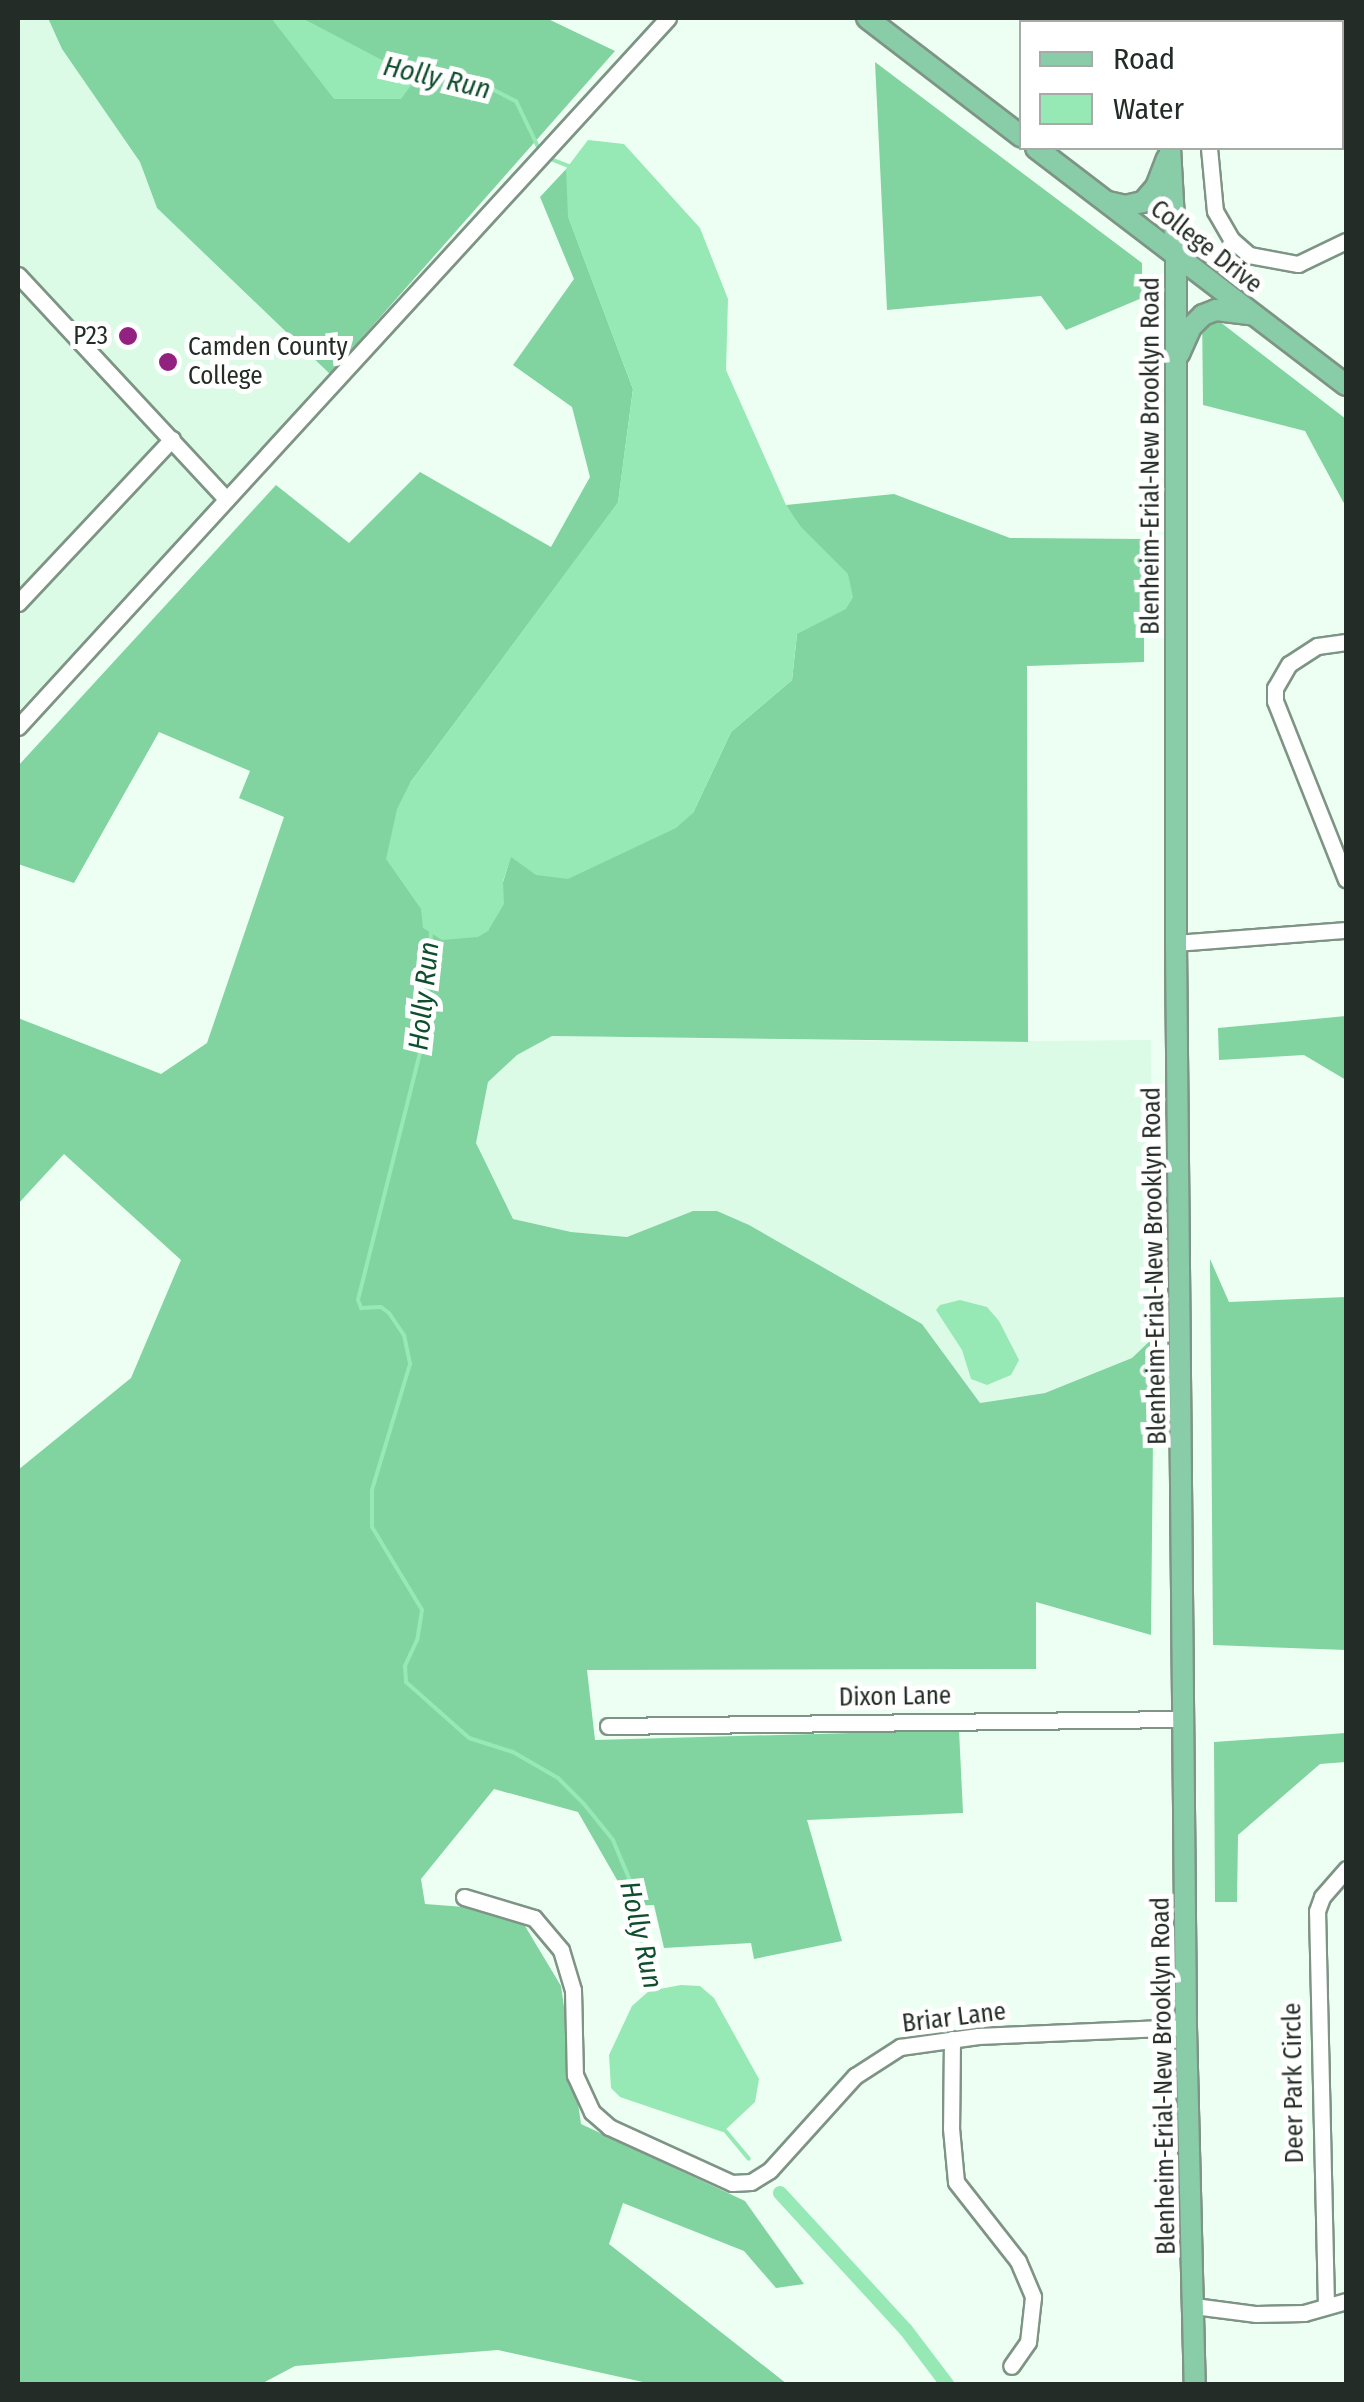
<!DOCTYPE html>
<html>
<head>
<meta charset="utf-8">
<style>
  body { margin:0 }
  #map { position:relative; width:1364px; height:2402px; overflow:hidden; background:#ecfff2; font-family:"Fira Sans Condensed",sans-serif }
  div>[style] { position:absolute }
  .built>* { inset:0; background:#dcfbe6 }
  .forest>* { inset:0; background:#81d3a0 }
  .water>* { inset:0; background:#96e8b5 }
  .stream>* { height:4px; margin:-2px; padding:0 2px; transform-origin:2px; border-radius:2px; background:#96e8b5 }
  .canal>* { height:14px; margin:-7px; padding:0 7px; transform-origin:7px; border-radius:7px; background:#96e8b5 }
  .roads { filter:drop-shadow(2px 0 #7e9485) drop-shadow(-2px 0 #7e9485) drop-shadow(0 2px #7e9485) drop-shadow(0 -2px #7e9485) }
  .minor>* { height:15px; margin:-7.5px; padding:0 7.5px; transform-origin:7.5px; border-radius:7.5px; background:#fff }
  .major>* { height:20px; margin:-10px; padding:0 10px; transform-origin:10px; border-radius:10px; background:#89cda8 }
  .dots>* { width:28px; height:28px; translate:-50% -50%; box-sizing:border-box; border:5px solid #fff; border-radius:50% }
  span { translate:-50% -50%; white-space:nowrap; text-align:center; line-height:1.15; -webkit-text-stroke:10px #fff; paint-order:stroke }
  .street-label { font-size:25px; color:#232c26 }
  .poi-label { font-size:25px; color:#232c26 }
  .right { translate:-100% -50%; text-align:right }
  .left { translate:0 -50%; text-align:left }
  .water-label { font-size:28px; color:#104f2e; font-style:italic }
  .frame { position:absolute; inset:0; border:20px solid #232c26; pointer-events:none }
  .legend { position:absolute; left:1019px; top:20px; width:325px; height:130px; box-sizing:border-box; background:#fff; border:2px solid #a7aba8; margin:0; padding:12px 18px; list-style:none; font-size:30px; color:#232c26 }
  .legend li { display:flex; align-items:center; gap:20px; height:50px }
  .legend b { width:50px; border:2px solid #a7aba8 }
</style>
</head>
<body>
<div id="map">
  <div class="built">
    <div style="clip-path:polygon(18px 18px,48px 18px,62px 49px,140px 162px,157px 208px,330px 374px,18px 712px)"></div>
    <div style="clip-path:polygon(552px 1036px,943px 1042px,1151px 1040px,1154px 1337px,1132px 1358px,1044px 1393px,980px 1403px,922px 1324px,693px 1211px,627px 1237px,571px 1232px,512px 1219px,475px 1143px,488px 1082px,517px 1055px)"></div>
  </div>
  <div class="forest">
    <div style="clip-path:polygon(48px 18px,546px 18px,615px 51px,330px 374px,157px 208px,140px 162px,62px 49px)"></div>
    <div style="clip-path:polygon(875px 62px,1142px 263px,1142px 298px,1066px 330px,1041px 296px,887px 310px)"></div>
    <div style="clip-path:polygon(583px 151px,569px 219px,633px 389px,618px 503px,410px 783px,488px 931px,511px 856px,693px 813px,731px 732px,792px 680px,797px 634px,792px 515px,786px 505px,894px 494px,1010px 538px,1144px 539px,1144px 662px,1027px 666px,1028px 1042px,552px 1036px,517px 1055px,488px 1082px,476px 1143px,513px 1219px,571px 1232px,627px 1237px,693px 1211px,717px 1211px,749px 1225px,922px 1324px,980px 1403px,1045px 1393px,1132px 1358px,1154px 1337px,1151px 1635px,1036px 1602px,1036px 1669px,587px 1670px,595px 1740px,959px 1730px,963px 1813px,807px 1820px,842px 1941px,754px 1959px,751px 1943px,664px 1948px,654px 1905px,632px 1906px,578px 1812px,494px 1789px,421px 1879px,425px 1904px,516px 1911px,561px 1986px,581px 2124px,745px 2201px,804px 2284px,776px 2288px,744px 2251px,623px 2203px,609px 2244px,787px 2384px,652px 2384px,498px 2350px,295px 2366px,261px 2384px,18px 2384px,18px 1470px,131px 1378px,181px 1260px,64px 1154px,18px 1204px,18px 1018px,161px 1074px,207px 1043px,284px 817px,239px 798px,250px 771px,159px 732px,74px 883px,18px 864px,18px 766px,276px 485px,349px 543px,420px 472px,551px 547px,590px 477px,572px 407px,513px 365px,574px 279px,540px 197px)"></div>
    <div style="clip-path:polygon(1202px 308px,1346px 419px,1346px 507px,1305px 431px,1203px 405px)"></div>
    <div style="clip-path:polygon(1346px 1016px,1346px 1080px,1304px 1055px,1219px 1060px,1218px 1028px)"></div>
    <div style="clip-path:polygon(1210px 1259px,1229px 1302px,1346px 1297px,1346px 1650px,1213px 1645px)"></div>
    <div style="clip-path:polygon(1346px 1733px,1346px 1762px,1320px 1764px,1238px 1835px,1237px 1902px,1215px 1902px,1214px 1742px)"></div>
  </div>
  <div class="water">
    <div style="clip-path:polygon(271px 18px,302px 18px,382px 60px,414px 65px,417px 77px,401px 99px,334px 99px)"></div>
    <div style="clip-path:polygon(588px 140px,624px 144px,700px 228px,728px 299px,726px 370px,786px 505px,801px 527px,848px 574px,853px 597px,846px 609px,797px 634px,792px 680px,731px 732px,693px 813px,676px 828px,568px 879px,536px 875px,511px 857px,503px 881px,504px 904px,488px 931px,478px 937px,442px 940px,423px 928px,421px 909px,386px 859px,397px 809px,410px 783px,618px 502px,633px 389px,568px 217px,566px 169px)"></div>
    <div style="clip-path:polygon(960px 1300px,987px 1307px,999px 1321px,1019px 1360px,1011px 1375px,987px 1385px,971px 1379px,962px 1350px,936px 1310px,940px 1305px)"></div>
    <div style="clip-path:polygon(681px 1985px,700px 1986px,714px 1998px,759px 2079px,755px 2102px,723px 2132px,620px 2097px,611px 2088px,609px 2055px,632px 2006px,649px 1991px)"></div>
  </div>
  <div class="stream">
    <div style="left:415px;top:71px;width:77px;rotate:12.8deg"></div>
    <div style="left:490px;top:88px;width:29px;rotate:27deg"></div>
    <div style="left:516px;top:101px;width:58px;rotate:64.3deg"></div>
    <div style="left:548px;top:158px;width:26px;rotate:21deg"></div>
    <div style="left:431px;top:931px;width:98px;rotate:92.9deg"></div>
    <div style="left:426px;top:1029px;width:279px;rotate:104.1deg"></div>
    <div style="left:358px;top:1300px;width:9px;rotate:69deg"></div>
    <div style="left:361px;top:1308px;width:20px;rotate:-3deg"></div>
    <div style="left:381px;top:1307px;width:10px;rotate:37deg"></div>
    <div style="left:389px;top:1313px;width:27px;rotate:56deg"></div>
    <div style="left:404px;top:1335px;width:30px;rotate:78deg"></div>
    <div style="left:410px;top:1364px;width:132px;rotate:106.8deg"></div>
    <div style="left:372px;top:1490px;width:37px;rotate:90deg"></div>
    <div style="left:372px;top:1527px;width:97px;rotate:58.9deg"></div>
    <div style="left:422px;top:1610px;width:30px;rotate:99deg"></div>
    <div style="left:417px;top:1640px;width:29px;rotate:115deg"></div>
    <div style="left:405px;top:1666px;width:16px;rotate:86deg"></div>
    <div style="left:406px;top:1682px;width:84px;rotate:41.6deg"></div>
    <div style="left:469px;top:1738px;width:46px;rotate:17.7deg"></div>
    <div style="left:513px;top:1752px;width:52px;rotate:30deg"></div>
    <div style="left:558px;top:1778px;width:37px;rotate:45deg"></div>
    <div style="left:584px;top:1804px;width:46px;rotate:51.1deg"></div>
    <div style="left:613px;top:1840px;width:47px;rotate:67.3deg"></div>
    <div style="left:631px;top:1883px;width:110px;rotate:79deg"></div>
    <div style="left:723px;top:2128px;width:40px;rotate:50deg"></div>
  </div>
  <div class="canal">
    <div style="left:780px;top:2193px;width:186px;rotate:47.4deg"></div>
    <div style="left:906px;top:2330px;width:68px;rotate:52.8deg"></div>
  </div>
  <div class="roads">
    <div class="minor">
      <div style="left:1204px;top:18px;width:4px;rotate:90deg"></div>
      <div style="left:1209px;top:148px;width:63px;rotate:84.6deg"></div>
      <div style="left:1215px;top:211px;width:34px;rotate:60deg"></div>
      <div style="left:1232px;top:240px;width:23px;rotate:41deg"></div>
      <div style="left:1249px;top:255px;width:50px;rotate:10.4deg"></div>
      <div style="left:1298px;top:264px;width:53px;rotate:-25.6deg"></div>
      <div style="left:18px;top:275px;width:306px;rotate:47.1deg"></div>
      <div style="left:18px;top:603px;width:225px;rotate:-46.8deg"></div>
      <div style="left:1346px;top:642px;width:29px;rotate:172deg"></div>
      <div style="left:1317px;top:646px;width:33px;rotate:147deg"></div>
      <div style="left:1289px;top:664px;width:28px;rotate:120deg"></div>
      <div style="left:1275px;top:688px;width:13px;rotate:90deg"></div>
      <div style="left:1275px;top:701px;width:192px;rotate:68.3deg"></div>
      <div style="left:18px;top:727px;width:962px;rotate:-47.49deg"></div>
      <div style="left:1176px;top:943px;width:170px;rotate:-4.4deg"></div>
      <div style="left:608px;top:1726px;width:575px;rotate:-0.7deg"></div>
      <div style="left:464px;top:1897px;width:73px;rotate:16.7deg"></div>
      <div style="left:534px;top:1918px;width:42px;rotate:49.8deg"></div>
      <div style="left:561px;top:1950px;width:42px;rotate:73.3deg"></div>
      <div style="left:573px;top:1990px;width:85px;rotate:88.7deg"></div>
      <div style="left:575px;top:2075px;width:41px;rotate:65.3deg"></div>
      <div style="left:592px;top:2112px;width:23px;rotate:41deg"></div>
      <div style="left:609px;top:2127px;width:135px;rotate:24.5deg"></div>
      <div style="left:732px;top:2183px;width:19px;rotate:-3deg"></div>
      <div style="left:751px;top:2182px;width:22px;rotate:-32deg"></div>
      <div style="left:770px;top:2170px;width:127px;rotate:-47.9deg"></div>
      <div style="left:855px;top:2076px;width:54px;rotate:-32.8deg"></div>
      <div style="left:900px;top:2047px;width:79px;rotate:-8deg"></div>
      <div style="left:978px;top:2036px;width:208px;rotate:-2.5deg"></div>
      <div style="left:952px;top:2039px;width:89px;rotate:90.6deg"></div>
      <div style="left:951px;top:2128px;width:54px;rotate:84.7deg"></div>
      <div style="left:956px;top:2182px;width:100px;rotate:51.9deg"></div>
      <div style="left:1018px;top:2261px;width:39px;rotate:67deg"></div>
      <div style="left:1033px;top:2297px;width:45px;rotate:96.3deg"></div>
      <div style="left:1028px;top:2342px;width:29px;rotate:125deg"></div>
      <div style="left:1194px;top:2306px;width:63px;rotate:7.4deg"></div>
      <div style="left:1256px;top:2314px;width:48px;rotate:-1.2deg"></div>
      <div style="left:1304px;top:2313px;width:44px;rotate:-15.9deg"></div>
      <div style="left:1326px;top:2306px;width:395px;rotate:-91.3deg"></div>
      <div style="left:1317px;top:1911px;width:15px;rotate:-70deg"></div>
      <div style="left:1322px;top:1897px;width:37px;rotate:-49deg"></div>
    </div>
    <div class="major">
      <div style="left:867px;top:18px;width:195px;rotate:37.5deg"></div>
      <div style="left:1168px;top:18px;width:4px;rotate:90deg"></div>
      <div style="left:1036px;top:148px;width:390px;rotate:37.4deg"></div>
      <div style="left:1170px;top:148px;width:108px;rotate:86.8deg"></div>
      <div style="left:1176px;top:256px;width:687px;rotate:90deg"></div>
      <div style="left:1176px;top:943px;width:1084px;rotate:89.47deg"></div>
      <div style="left:1186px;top:2027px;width:357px;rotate:88.6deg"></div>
      <div style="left:1108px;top:202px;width:17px;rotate:13deg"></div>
      <div style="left:1125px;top:206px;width:18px;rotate:-13deg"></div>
      <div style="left:1143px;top:202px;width:20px;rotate:-49deg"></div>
      <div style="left:1156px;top:187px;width:30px;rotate:-69deg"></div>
      <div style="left:1179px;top:354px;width:30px;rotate:-66deg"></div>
      <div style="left:1191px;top:327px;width:17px;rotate:-45deg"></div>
      <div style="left:1203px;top:315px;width:14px;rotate:-21deg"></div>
      <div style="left:1216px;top:310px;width:35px;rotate:7deg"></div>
    </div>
  </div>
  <div class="dots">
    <div style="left:128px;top:336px;background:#932180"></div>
    <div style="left:168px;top:362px;background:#932180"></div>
  </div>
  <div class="street-label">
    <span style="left:1206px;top:247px;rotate:38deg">College Drive</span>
    <span style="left:1151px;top:456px;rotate:-90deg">Blenheim-Erial-New Brooklyn Road</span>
    <span style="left:1155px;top:1266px;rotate:-91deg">Blenheim-Erial-New Brooklyn Road</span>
    <span style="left:895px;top:1697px;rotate:-1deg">Dixon Lane</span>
    <span style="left:954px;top:2018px;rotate:-7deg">Briar Lane</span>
    <span style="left:1164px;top:2076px;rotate:-91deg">Blenheim-Erial-New Brooklyn Road</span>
    <span style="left:1294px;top:2083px;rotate:-91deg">Deer Park Circle</span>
  </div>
  <div class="poi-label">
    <span class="right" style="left:108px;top:336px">P23</span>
    <span class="left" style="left:188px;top:362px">Camden County<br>College</span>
  </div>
  <div class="water-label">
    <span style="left:437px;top:78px;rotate:13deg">Holly Run</span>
    <span style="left:424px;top:996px;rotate:-84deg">Holly Run</span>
    <span style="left:641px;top:1935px;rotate:77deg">Holly Run</span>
  </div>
  <div class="frame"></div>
  <ul class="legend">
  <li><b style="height:12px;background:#89cda8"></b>Road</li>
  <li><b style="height:28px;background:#96e8b5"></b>Water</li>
  </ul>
</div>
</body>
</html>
